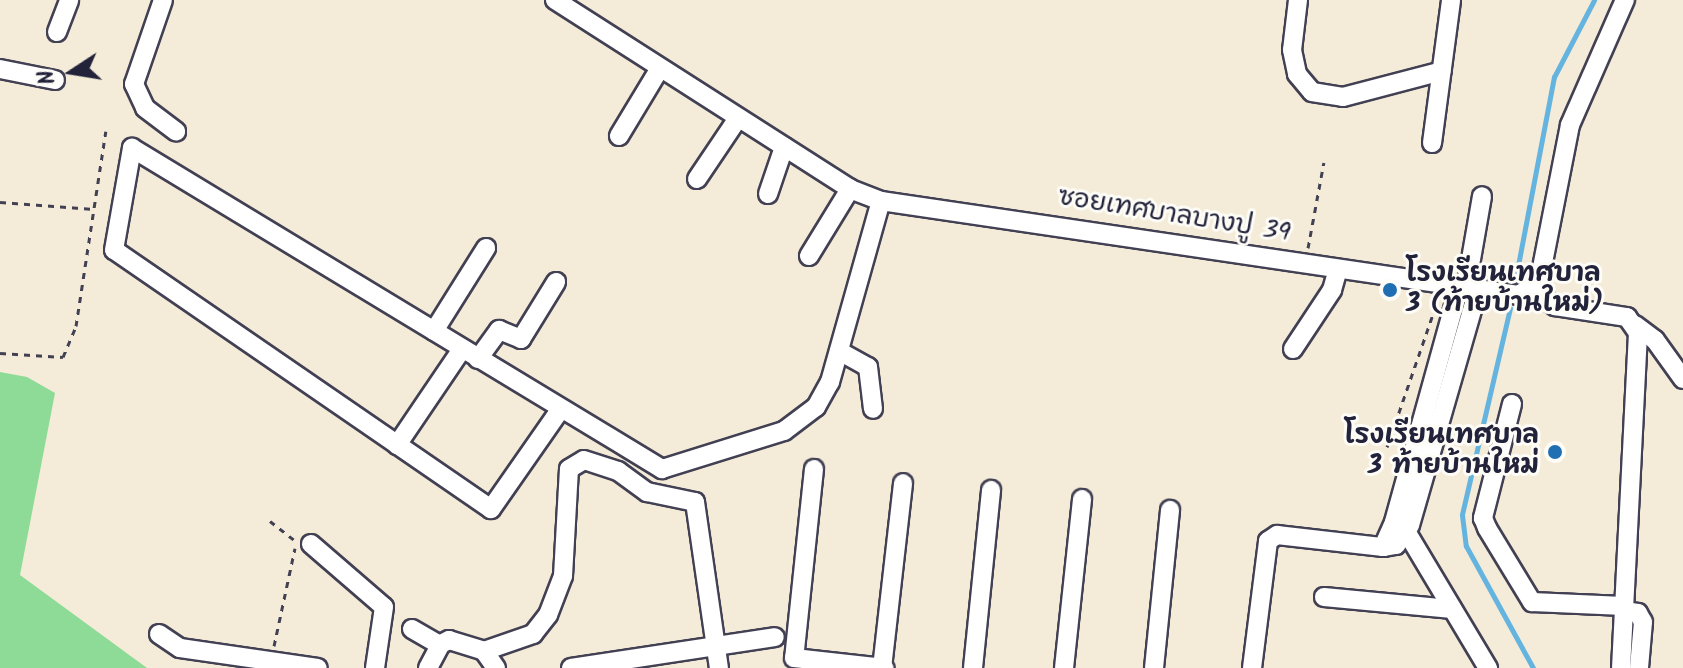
<!DOCTYPE html>
<html>
<head>
<meta charset="utf-8">
<style>
  body { margin:0 }
  #map { position:relative; width:1683px; height:668px; overflow:hidden; background:#f4ecd8; font-family:Kalam,"Playpen Sans Thai",sans-serif }
  div>[style] { position:absolute }
  .green>* { inset:0; background:#8edb98 }
  .stream>* { height:5px; margin:-2.5px; padding:0 2.5px; transform-origin:2.5px; border-radius:2.5px; background:#65b4df }
  .path>* { height:3px; margin-top:-1.5px; transform-origin:0; background:repeating-linear-gradient(90deg,#424053 0 6px,transparent 0 12px) }
  .roads { filter:drop-shadow(2px 0 #424053) drop-shadow(-2px 0 #424053) drop-shadow(0 2px #424053) drop-shadow(0 -2px #424053) }
  .minor>* { height:18px; margin:-9px; padding:0 9px; transform-origin:9px; border-radius:9px; background:#fff }
  .dots>* { width:22px; height:22px; translate:-50% -50%; box-sizing:border-box; border:4px solid #fdfcf7; border-radius:50% }
  span { translate:-50% -50%; white-space:nowrap; text-align:center; line-height:1.15; -webkit-text-stroke:6px #fdfcf7; paint-order:stroke }
  .street-label { font-size:26px; color:#22223b }
  .poi-label { font-size:26px; color:#22223b; font-weight:700 }
  .left { translate:0 -50%; text-align:left }
  .right { translate:-100% -50%; text-align:right }
  .north { position:absolute; left:32px; top:32px; width:80px; height:80px; -webkit-text-stroke:6px #fdfcf7; paint-order:stroke; rotate:258deg; font-size:22px; font-weight:700; line-height:32px; text-align:center; color:#22223b }
  .north::after { content:''; display:block; margin:auto; width:28px; height:36px; background:#22223b; clip-path:polygon(50% 0,100% 100%,50% 72%,0 100%) }
</style>
</head>
<body>
<div id="map">
  <div class="green">
    <div style="clip-path:polygon(0 372px,27px 377px,55px 393px,20px 575px,147px 668px,0 668px)"></div>
  </div>
  <div class="stream">
    <div style="left:1515px;top:281px;width:208px;rotate:-79.2deg"></div>
    <div style="left:1554px;top:77px;width:87px;rotate:-62.5deg"></div>
    <div style="left:1510px;top:308px;width:212px;rotate:103.1deg"></div>
    <div style="left:1462px;top:515px;width:31px;rotate:83deg"></div>
    <div style="left:1466px;top:546px;width:139px;rotate:61.2deg"></div>
  </div>
  <div class="path">
    <div style="left:0;top:202px;width:94px;rotate:4.3deg"></div>
    <div style="left:1308px;top:248px;width:87px;rotate:-79.5deg"></div>
    <div style="left:0;top:353px;width:63px;rotate:3.6deg"></div>
    <div style="left:63px;top:357px;width:34px;rotate:-67deg"></div>
    <div style="left:76px;top:326px;width:197px;rotate:-81.3deg"></div>
    <div style="left:1387px;top:447px;width:147px;rotate:-70.9deg"></div>
    <div style="left:270px;top:521px;width:31px;rotate:38deg"></div>
    <div style="left:274px;top:646px;width:100px;rotate:-77.9deg"></div>
  </div>
  <div class="roads">
    <div class="minor">
      <div style="left:163px;top:0;width:89px;rotate:109deg"></div>
      <div style="left:134px;top:84px;width:26px;rotate:65deg"></div>
      <div style="left:145px;top:108px;width:39px;rotate:37deg"></div>
      <div style="left:555px;top:0;width:350px;rotate:32.6deg"></div>
      <div style="left:850px;top:189px;width:33px;rotate:21deg"></div>
      <div style="left:881px;top:201px;width:644px;rotate:8.39deg"></div>
      <div style="left:1518px;top:295px;width:24px;rotate:-30deg"></div>
      <div style="left:1539px;top:283px;width:161px;rotate:-78.9deg"></div>
      <div style="left:1570px;top:125px;width:137px;rotate:-66.3deg"></div>
      <div style="left:1298px;top:0;width:50px;rotate:96.8deg"></div>
      <div style="left:1292px;top:50px;width:25px;rotate:78deg"></div>
      <div style="left:1297px;top:74px;width:23px;rotate:50deg"></div>
      <div style="left:1312px;top:92px;width:31px;rotate:9deg"></div>
      <div style="left:1343px;top:97px;width:102px;rotate:-14.7deg"></div>
      <div style="left:57px;top:32px;width:34px;rotate:-69deg"></div>
      <div style="left:0;top:69px;width:56px;rotate:11.3deg"></div>
      <div style="left:619px;top:136px;width:79px;rotate:-58.9deg"></div>
      <div style="left:1432px;top:143px;width:144px;rotate:-82.4deg"></div>
      <div style="left:697px;top:179px;width:73px;rotate:-56.1deg"></div>
      <div style="left:768px;top:194px;width:50px;rotate:-71.2deg"></div>
      <div style="left:809px;top:256px;width:79px;rotate:-58.5deg"></div>
      <div style="left:1466px;top:288px;width:93px;rotate:-80.1deg"></div>
      <div style="left:1533px;top:289px;width:28px;rotate:38deg"></div>
      <div style="left:1555px;top:306px;width:73px;rotate:8.7deg"></div>
      <div style="left:1627px;top:317px;width:19px;rotate:55deg"></div>
      <div style="left:1638px;top:333px;width:335px;rotate:92.9deg"></div>
      <div style="left:1635px;top:325px;width:25px;rotate:37deg"></div>
      <div style="left:1655px;top:340px;width:48px;rotate:54.3deg"></div>
      <div style="left:434px;top:331px;width:98px;rotate:-57.9deg"></div>
      <div style="left:1293px;top:349px;width:71px;rotate:-56.5deg"></div>
      <div style="left:1332px;top:290px;width:22px;rotate:-74deg"></div>
      <div style="left:839px;top:351px;width:33px;rotate:29deg"></div>
      <div style="left:868px;top:367px;width:42px;rotate:83.2deg"></div>
      <div style="left:478px;top:359px;width:36px;rotate:-54deg"></div>
      <div style="left:499px;top:330px;width:24px;rotate:22deg"></div>
      <div style="left:521px;top:339px;width:67px;rotate:-58.4deg"></div>
      <div style="left:1512px;top:404px;width:118px;rotate:104.3deg"></div>
      <div style="left:1483px;top:518px;width:11px;rotate:68deg"></div>
      <div style="left:1487px;top:528px;width:87px;rotate:58.7deg"></div>
      <div style="left:1532px;top:602px;width:92px;rotate:2.5deg"></div>
      <div style="left:560px;top:410px;width:121px;rotate:124.9deg"></div>
      <div style="left:491px;top:509px;width:457px;rotate:-145.5deg"></div>
      <div style="left:114px;top:250px;width:104px;rotate:-80deg"></div>
      <div style="left:132px;top:148px;width:620px;rotate:31.2deg"></div>
      <div style="left:662px;top:469px;width:128px;rotate:-17.3deg"></div>
      <div style="left:784px;top:431px;width:40px;rotate:-37deg"></div>
      <div style="left:816px;top:407px;width:29px;rotate:-61deg"></div>
      <div style="left:830px;top:382px;width:188px;rotate:-74.3deg"></div>
      <div style="left:397px;top:445px;width:116px;rotate:-55.9deg"></div>
      <div style="left:814px;top:469px;width:190px;rotate:96deg"></div>
      <div style="left:794px;top:658px;width:91px;rotate:6.3deg"></div>
      <div style="left:1406px;top:531px;width:160px;rotate:59.1deg"></div>
      <div style="left:311px;top:544px;width:96px;rotate:40.8deg"></div>
      <div style="left:384px;top:607px;width:62px;rotate:98.4deg"></div>
      <div style="left:1383px;top:547px;width:27px;rotate:-66deg"></div>
      <div style="left:1394px;top:522px;width:244px;rotate:-74.5deg"></div>
      <div style="left:1324px;top:597px;width:129px;rotate:5.4deg"></div>
      <div style="left:1624px;top:611px;width:14px;rotate:8deg"></div>
      <div style="left:1638px;top:613px;width:10px;rotate:61deg"></div>
      <div style="left:1643px;top:622px;width:46px;rotate:95deg"></div>
      <div style="left:412px;top:629px;width:32px;rotate:30deg"></div>
      <div style="left:159px;top:634px;width:25px;rotate:34deg"></div>
      <div style="left:180px;top:648px;width:139px;rotate:8.2deg"></div>
      <div style="left:484px;top:651px;width:52px;rotate:-19.1deg"></div>
      <div style="left:533px;top:634px;width:24px;rotate:-52deg"></div>
      <div style="left:548px;top:615px;width:42px;rotate:-69deg"></div>
      <div style="left:563px;top:576px;width:107px;rotate:-86.8deg"></div>
      <div style="left:569px;top:469px;width:17px;rotate:-31deg"></div>
      <div style="left:584px;top:460px;width:36px;rotate:18deg"></div>
      <div style="left:618px;top:471px;width:36px;rotate:36deg"></div>
      <div style="left:647px;top:492px;width:49px;rotate:11.8deg"></div>
      <div style="left:695px;top:502px;width:168px;rotate:81.8deg"></div>
      <div style="left:428px;top:668px;width:27px;rotate:-62deg"></div>
      <div style="left:441px;top:644px;width:9px;rotate:-27deg"></div>
      <div style="left:449px;top:640px;width:37px;rotate:17deg"></div>
      <div style="left:484px;top:651px;width:21px;rotate:55deg"></div>
      <div style="left:571px;top:668px;width:206px;rotate:-8.6deg"></div>
      <div style="left:882px;top:668px;width:186px;rotate:-83.5deg"></div>
      <div style="left:973px;top:668px;width:179px;rotate:-84.2deg"></div>
      <div style="left:1064px;top:668px;width:170px;rotate:-83.9deg"></div>
      <div style="left:1154px;top:668px;width:159px;rotate:-84.2deg"></div>
      <div style="left:1252px;top:668px;width:128px;rotate:-82.8deg"></div>
      <div style="left:1268px;top:541px;width:11px;rotate:-34deg"></div>
      <div style="left:1277px;top:535px;width:107px;rotate:6.5deg"></div>
      <div style="left:1383px;top:547px;width:13px;rotate:-9deg"></div>
      <div style="left:1396px;top:545px;width:24px;rotate:-55deg"></div>
      <div style="left:1410px;top:525px;width:245px;rotate:-73.9deg"></div>
    </div>
  </div>
  <div class="dots">
    <div style="left:1390px;top:290px;background:#1f6fb2"></div>
    <div style="left:1555px;top:452px;background:#1f6fb2"></div>
  </div>
  <div class="street-label">
    <span style="left:1174px;top:216px;rotate:9deg">ซอยเทศบาลบางปู 39</span>
  </div>
  <div class="poi-label">
    <span class="left" style="left:1406px;top:290px">โรงเรียนเทศบาล<br>3 (ท้ายบ้านใหม่)</span>
    <span class="right" style="left:1539px;top:452px">โรงเรียนเทศบาล<br>3 ท้ายบ้านใหม่</span>
  </div>
  <div class="north">N</div>
</div>
</body>
</html>
